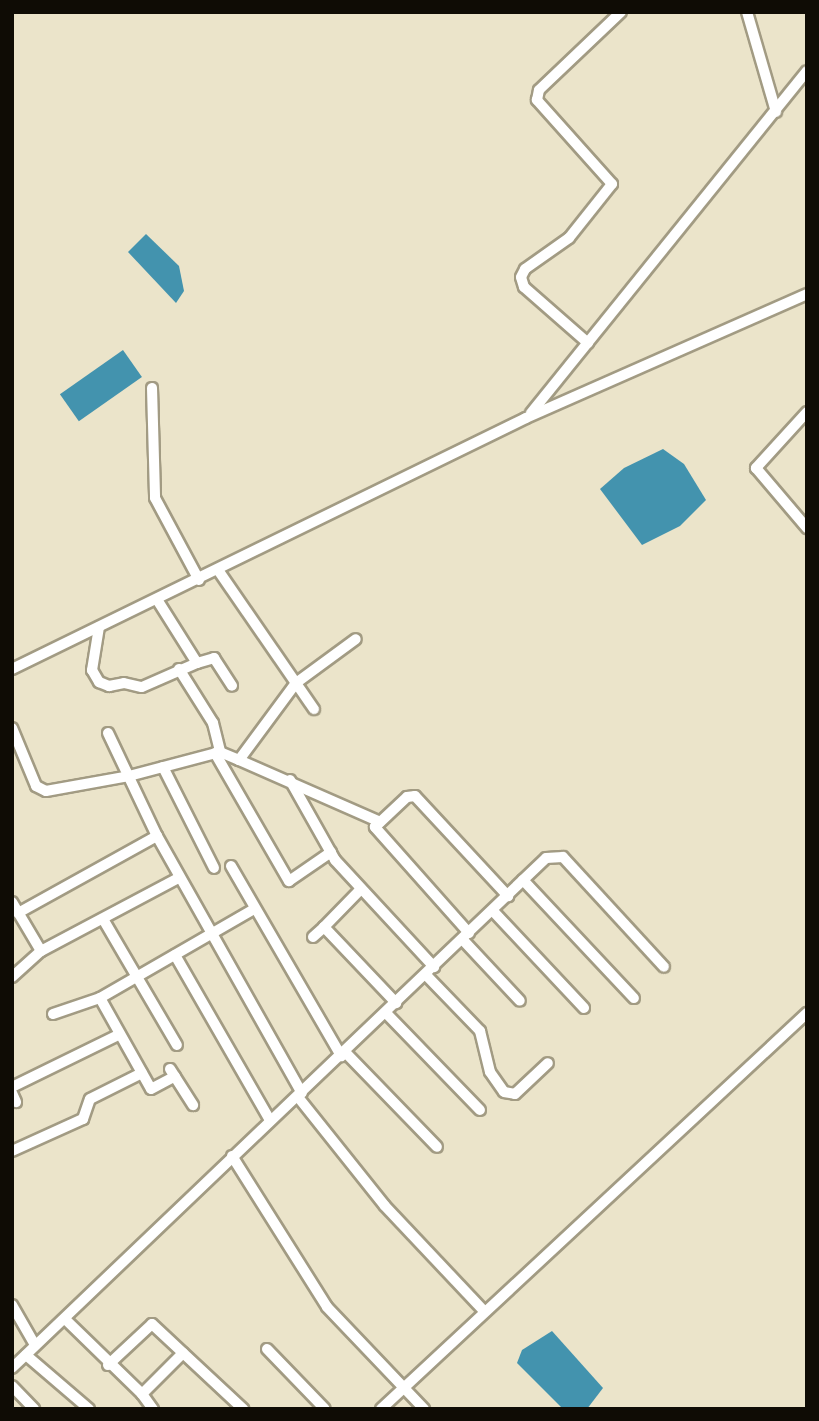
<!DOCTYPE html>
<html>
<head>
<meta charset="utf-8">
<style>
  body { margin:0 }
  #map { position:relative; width:819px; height:1421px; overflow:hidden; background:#ebe4ca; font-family:"Asap Condensed",sans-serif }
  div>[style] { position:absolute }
  .water>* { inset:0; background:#4393ae; transform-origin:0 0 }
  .roads { filter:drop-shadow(2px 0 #a29b83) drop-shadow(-2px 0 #a29b83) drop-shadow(0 2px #a29b83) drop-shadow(0 -2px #a29b83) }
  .street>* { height:10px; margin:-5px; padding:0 5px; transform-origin:5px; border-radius:5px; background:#fff }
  span { translate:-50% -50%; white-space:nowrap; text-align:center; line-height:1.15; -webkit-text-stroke:7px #f9f1d7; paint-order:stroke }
  .frame { position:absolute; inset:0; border:14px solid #0f0c05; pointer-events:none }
</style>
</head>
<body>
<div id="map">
  <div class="water">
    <div style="clip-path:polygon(146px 234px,179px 266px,184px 291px,176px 303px,128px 252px)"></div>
    <div style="left:123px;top:350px;width:33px;height:77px;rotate:55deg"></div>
    <div style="clip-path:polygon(663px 449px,684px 464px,706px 500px,680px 526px,642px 545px,600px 489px,624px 468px)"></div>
    <div style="clip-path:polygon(552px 1331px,603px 1388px,587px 1409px,563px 1409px,517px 1363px,522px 1350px)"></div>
  </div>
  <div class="roads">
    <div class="street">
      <div style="left:747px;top:12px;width:104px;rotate:73.8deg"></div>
      <div style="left:588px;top:343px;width:85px;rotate:-138.8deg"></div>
      <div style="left:524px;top:287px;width:10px;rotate:-107deg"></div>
      <div style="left:521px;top:277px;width:9px;rotate:-63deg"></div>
      <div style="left:525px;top:269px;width:54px;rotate:-35.2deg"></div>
      <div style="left:569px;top:238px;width:69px;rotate:-51.5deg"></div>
      <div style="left:612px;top:184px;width:113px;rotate:-131.8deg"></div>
      <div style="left:537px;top:100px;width:10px;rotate:-79deg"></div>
      <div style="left:539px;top:90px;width:113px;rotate:-43.6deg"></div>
      <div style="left:152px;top:388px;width:110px;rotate:88.4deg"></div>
      <div style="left:155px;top:498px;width:93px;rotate:61.8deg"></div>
      <div style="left:807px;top:412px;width:76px;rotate:132.3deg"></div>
      <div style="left:756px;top:468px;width:79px;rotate:49.6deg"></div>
      <div style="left:531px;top:413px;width:439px;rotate:-51.1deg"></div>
      <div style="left:218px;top:570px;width:169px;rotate:55.4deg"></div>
      <div style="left:99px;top:627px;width:44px;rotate:99.2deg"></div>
      <div style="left:92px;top:670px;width:14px;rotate:60deg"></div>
      <div style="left:99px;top:682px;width:11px;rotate:22deg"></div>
      <div style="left:109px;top:686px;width:15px;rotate:-11deg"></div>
      <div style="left:124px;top:683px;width:18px;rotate:13deg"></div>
      <div style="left:142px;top:687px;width:60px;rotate:-23.6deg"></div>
      <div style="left:197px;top:663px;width:73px;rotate:-122.2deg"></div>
      <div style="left:197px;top:663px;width:18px;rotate:-16deg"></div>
      <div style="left:214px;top:658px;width:33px;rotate:57deg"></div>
      <div style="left:12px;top:669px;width:572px;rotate:-26.03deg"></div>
      <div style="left:526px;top:418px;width:307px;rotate:-23.8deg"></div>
      <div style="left:179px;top:669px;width:64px;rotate:57.8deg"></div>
      <div style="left:213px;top:723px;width:30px;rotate:76deg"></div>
      <div style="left:12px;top:728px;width:63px;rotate:67.5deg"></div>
      <div style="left:36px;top:786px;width:11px;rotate:27deg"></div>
      <div style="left:46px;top:791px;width:84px;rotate:-10.2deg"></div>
      <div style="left:129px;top:776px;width:94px;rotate:-14.8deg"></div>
      <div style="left:220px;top:752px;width:21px;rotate:23deg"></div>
      <div style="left:239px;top:760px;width:96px;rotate:-53.5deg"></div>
      <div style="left:296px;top:683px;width:74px;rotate:-36.3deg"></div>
      <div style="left:108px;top:733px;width:114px;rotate:64.6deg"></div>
      <div style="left:157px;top:836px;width:295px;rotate:60.6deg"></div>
      <div style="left:215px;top:753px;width:148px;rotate:60deg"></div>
      <div style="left:289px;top:881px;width:51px;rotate:-34.6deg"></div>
      <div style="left:239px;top:760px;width:154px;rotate:23.7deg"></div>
      <div style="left:163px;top:767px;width:113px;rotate:63.2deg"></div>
      <div style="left:290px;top:780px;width:92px;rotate:60.6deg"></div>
      <div style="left:335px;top:860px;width:146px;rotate:47.2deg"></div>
      <div style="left:231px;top:866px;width:220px;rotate:59.9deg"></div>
      <div style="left:523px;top:880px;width:162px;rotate:46.8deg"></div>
      <div style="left:360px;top:890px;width:52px;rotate:134.2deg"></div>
      <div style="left:324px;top:927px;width:105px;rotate:46.5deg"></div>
      <div style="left:12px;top:902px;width:57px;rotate:59.4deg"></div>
      <div style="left:493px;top:911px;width:133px;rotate:46.8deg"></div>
      <div style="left:18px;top:913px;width:159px;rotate:-29deg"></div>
      <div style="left:103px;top:919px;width:146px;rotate:59.6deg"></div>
      <div style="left:469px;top:933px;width:142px;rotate:-131.6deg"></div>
      <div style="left:375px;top:827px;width:44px;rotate:-43.2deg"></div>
      <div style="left:407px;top:797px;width:8px;rotate:-7deg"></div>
      <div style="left:415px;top:796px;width:137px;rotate:47.1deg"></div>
      <div style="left:313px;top:937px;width:15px;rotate:-42deg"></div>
      <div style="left:463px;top:940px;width:83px;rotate:46.9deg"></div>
      <div style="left:175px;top:955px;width:190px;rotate:60.1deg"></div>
      <div style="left:426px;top:975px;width:78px;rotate:46deg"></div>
      <div style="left:480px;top:1031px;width:42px;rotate:76.3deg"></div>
      <div style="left:490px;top:1072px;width:24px;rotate:55deg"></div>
      <div style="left:504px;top:1092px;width:11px;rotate:10deg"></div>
      <div style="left:515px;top:1094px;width:45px;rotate:-43.2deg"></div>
      <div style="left:12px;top:977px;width:39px;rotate:-42deg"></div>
      <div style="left:41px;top:951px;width:157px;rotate:-28deg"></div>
      <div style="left:100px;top:998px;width:104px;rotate:60.7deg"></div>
      <div style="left:151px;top:1089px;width:27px;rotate:-28deg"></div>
      <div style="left:386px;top:1013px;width:135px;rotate:45.9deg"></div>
      <div style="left:53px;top:1014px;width:50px;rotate:-18.8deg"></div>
      <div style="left:100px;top:998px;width:178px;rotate:-30deg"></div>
      <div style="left:345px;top:1052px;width:132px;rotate:45.9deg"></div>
      <div style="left:170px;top:1069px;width:43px;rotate:57.4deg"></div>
      <div style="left:12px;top:1087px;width:120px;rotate:-26.1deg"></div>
      <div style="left:12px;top:1093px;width:10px;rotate:66deg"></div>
      <div style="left:298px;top:1097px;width:139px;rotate:51.4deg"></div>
      <div style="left:385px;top:1206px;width:144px;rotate:46.7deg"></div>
      <div style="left:12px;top:1151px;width:78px;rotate:-24.3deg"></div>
      <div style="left:83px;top:1119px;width:21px;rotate:-71deg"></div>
      <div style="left:90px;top:1099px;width:58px;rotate:-26.6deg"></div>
      <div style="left:232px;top:1156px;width:178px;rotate:57.8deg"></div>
      <div style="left:327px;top:1307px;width:141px;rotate:46.4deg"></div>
      <div style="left:12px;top:1305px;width:46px;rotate:60.1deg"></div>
      <div style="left:65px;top:1319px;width:107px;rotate:44.2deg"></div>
      <div style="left:142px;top:1394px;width:58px;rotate:-45deg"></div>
      <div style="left:267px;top:1349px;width:83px;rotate:46deg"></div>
      <div style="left:26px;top:1355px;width:83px;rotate:40.6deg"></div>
      <div style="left:108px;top:1365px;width:60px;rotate:-43deg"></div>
      <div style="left:152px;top:1324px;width:125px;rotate:43deg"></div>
      <div style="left:12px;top:1368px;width:738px;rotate:-43.68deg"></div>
      <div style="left:546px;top:858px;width:17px;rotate:-3deg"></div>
      <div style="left:563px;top:857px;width:149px;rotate:47.4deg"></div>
      <div style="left:12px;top:1386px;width:32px;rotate:46deg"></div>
      <div style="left:142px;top:1394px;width:19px;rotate:54deg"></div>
      <div style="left:381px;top:1409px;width:582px;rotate:-42.91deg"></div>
    </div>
  </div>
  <div class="frame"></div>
</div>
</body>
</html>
